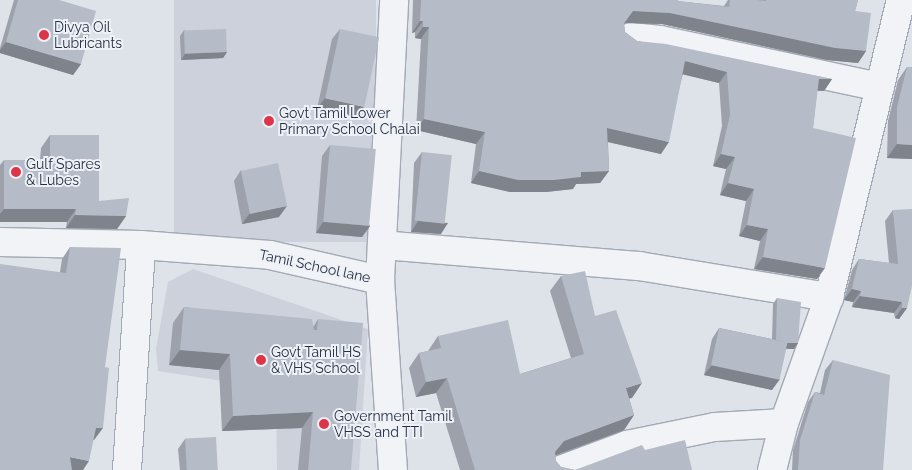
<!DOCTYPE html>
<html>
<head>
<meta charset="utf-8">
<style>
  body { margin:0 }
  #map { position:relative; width:912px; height:470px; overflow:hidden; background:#dee2e9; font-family:Raleway,sans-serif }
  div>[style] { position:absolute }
  .built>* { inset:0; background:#ccd1dc; transform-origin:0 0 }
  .roads { filter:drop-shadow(1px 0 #a3a9b4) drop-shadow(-1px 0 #a3a9b4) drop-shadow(0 1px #a3a9b4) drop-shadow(0 -1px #a3a9b4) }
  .minor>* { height:28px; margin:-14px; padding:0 14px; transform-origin:14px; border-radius:14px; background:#f1f3f7 }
  .wall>* { inset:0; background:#9ca1ab }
  .shaded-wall>* { inset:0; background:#7f838b }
  .building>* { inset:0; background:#b5bbc7; transform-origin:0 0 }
  .dots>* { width:14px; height:14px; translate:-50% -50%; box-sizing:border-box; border:2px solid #eef1f7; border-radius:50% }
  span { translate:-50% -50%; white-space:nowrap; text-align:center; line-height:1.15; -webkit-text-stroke:4px #eef1f7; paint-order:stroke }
  .poi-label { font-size:14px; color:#252f42 }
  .left { translate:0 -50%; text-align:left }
  .street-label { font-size:14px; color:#252f42 }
</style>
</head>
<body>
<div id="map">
  <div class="built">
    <div style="left:174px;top:0;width:202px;height:242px"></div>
    <div style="clip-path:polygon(193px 269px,368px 329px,359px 470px,277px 470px,276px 389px,158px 371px,156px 349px,168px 282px)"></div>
  </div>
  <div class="roads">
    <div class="minor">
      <div style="left:631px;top:37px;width:29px;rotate:6deg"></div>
      <div style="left:660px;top:40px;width:225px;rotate:12.1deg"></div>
      <div style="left:0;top:242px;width:141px;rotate:1.2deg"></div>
      <div style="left:141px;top:245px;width:129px;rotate:4.4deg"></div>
      <div style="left:270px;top:255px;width:113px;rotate:12.8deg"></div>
      <div style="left:380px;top:280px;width:280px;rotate:-87.1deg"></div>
      <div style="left:382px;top:245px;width:258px;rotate:4.7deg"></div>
      <div style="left:639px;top:266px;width:193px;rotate:9.3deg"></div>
      <div style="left:380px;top:280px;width:190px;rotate:86.1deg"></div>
      <div style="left:127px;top:470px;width:225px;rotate:-86.4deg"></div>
      <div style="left:560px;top:470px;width:72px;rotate:-20.5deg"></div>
      <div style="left:627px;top:445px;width:90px;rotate:-11.6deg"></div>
      <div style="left:715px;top:427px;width:69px;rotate:-3.3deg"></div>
      <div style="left:772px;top:470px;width:49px;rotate:-75.7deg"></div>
      <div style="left:784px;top:423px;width:134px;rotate:-70.3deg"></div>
      <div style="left:829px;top:297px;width:306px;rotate:-76.4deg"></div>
    </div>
  </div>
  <div class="wall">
    <div style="clip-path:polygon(14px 0,59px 0,81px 64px,73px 75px,0 53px,0 48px)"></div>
    <div style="clip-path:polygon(413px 0,678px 0,677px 1px,724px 6px,728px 0,858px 0,855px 11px,866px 51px,858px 63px,827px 60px,662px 24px,625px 23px,624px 24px,625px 32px,637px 41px,832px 79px,824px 91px,817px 91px,813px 128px,817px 279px,754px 269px,760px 241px,739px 236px,746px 201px,720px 195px,726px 169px,713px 166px,722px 126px,719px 83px,683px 74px,661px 154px,608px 142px,609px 171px,600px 183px,576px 184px,573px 189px,546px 192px,510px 192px,471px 183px,476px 144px,416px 130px,421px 39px,415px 38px,415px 32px,412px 33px)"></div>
    <div style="clip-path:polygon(340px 29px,356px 117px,317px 109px,332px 39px)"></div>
    <div style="clip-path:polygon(184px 30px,227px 52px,223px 58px,181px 60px,180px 36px)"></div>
    <div style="clip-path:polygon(907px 67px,912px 159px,887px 158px,888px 121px,898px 80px)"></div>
    <div style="clip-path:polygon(50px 135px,99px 201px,126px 216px,117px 229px,66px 228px,67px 222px,0 222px,0 165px,4px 160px,40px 160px,41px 148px)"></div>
    <div style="clip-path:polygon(330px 145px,370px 226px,362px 237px,316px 233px,322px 156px)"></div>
    <div style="clip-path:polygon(422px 152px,441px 234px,411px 232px,414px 163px)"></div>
    <div style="clip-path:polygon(241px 170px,279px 217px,242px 224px,234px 181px)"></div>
    <div style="clip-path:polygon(893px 210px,907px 308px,899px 319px,895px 318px,894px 313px,852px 307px,853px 302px,844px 300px,852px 270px,859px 259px,889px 263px,885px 221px)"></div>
    <div style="clip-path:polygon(70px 247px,94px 440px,93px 440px,60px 272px,62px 259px)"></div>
    <div style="clip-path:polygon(561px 276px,595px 316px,632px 398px,629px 398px,634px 415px,624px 430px,555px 455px,556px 461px,561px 467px,575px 470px,645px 450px,692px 470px,460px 470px,436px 393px,416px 397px,409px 368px,419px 353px,428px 351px,438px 336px,520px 374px,571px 358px,550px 291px)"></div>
    <div style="clip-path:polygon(777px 298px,798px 343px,794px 349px,786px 349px,772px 390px,704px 375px,712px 339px,719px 328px,772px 339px,773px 304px)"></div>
    <div style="clip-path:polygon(184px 307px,314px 326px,318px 319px,351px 470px,298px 470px,302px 428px,222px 431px,219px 370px,169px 365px,173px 323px)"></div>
    <div style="clip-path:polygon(833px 360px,883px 470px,792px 470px,793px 450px,808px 402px,815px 392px,820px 393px,825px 370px)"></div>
    <div style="clip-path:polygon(185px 439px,218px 470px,180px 470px,178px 449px)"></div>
  </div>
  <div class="shaded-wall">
    <div style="clip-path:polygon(633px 11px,670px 13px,866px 51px,858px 63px,827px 60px,662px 24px,625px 23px,616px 35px)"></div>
    <div style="clip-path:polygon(420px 21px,423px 21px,415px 32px,412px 33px)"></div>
    <div style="clip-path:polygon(423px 27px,429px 27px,421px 39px,415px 38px)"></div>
    <div style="clip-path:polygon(6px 42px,81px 64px,73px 75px,0 53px,0 50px)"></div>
    <div style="clip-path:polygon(227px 52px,223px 58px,181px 60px,185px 54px)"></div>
    <div style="clip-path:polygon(685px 61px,727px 72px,719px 83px,677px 73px)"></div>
    <div style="clip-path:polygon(819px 79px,832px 79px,824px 91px,811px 90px)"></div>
    <div style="clip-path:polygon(325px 98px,364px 107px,356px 117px,317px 109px)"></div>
    <div style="clip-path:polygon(424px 119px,485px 132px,476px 144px,416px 130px)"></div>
    <div style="clip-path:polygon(607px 128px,669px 142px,661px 154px,599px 140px)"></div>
    <div style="clip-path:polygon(897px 144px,912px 145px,912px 159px,887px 158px)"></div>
    <div style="clip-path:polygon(721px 154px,735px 157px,726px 169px,713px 166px)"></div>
    <div style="clip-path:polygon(479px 171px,581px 172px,609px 171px,600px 183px,576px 184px,573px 189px,546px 192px,510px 192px,471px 183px)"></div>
    <div style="clip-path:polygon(728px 183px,754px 189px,746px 201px,720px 195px)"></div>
    <div style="clip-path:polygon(287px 206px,279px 217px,242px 224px,250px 213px)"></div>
    <div style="clip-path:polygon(4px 209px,76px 209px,67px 222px,0 222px,0 214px)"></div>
    <div style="clip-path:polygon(75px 215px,126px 216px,117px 229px,66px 228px)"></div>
    <div style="clip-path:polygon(418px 221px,448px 223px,441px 234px,411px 232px)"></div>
    <div style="clip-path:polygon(323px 222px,370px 226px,362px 237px,316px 233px)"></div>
    <div style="clip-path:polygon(747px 225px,768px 229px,760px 241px,739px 236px)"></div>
    <div style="clip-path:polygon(763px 257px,825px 268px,817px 279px,754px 269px)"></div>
    <div style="clip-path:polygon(852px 289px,861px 291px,853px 302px,844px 300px)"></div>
    <div style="clip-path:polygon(860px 296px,902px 302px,894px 313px,852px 307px)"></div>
    <div style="clip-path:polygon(902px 308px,907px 308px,899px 319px,895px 318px)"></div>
    <div style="clip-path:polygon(776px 343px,798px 343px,794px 349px,771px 348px)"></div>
    <div style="clip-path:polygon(180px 350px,230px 354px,219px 370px,169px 365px)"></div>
    <div style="clip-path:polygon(712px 365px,780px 379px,772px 390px,704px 375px)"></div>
    <div style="clip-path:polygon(447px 378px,436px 393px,416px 397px,426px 382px)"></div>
    <div style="clip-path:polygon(642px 383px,632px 398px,615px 402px,626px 388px)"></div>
    <div style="clip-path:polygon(313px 412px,302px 428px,222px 431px,233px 416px)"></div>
    <div style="clip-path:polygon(634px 415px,624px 430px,554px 456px,555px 452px,564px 441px)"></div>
    <div style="clip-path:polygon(96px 428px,103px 428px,94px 440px,87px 440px)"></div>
    <div style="clip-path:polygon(70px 457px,89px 461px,83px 470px,67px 470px)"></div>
  </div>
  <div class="building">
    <div style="clip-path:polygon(18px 0,59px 0,96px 11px,81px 64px,6px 42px)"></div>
    <div style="clip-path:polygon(421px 0,678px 0,677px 1px,729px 7px,730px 0,757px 0,766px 1px,766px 0,858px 0,855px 11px,871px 13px,866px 51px,835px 48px,670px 13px,633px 11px,624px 23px,625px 32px,637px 41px,666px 44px,832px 79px,819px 79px,813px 128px,856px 138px,825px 268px,763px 257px,768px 229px,747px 225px,754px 189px,728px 183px,735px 157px,721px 154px,730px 115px,727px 72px,685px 61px,669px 142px,607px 128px,609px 171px,581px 172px,581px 177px,554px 180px,518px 180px,479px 171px,485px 132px,424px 119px,429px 27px,423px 27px,423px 21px,420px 21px)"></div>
    <div style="left:226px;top:29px;width:23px;height:42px;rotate:88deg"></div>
    <div style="left:340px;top:29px;width:40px;height:71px;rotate:12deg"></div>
    <div style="clip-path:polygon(907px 67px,912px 67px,912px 145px,897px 144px,897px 107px)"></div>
    <div style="clip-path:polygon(50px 135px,99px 135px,99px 201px,129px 198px,126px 216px,75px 215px,76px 209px,4px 209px,4px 160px,50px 160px)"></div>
    <div style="left:330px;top:145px;width:46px;height:77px;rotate:5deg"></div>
    <div style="left:422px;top:152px;width:30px;height:69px;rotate:6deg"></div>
    <div style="left:278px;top:163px;width:44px;height:38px;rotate:78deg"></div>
    <div style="clip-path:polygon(912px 209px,912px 286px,907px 308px,902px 308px,902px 302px,860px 296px,861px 291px,852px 289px,859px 259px,898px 264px,893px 210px)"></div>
    <div style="clip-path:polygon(70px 247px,121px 248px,105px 367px,109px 368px,103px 428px,96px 428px,89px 461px,70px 457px,72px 470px,0 470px,0 264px,66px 273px)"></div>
    <div style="clip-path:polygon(585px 271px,595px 316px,616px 310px,642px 383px,626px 388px,634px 415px,564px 441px,555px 452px,556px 461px,561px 467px,575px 470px,642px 445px,645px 450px,685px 440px,692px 470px,475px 470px,447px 378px,426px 382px,419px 353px,441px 348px,438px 336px,508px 320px,520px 374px,584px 354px,561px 276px)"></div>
    <div style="clip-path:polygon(777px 298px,801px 302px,798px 343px,787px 343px,776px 340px)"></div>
    <div style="clip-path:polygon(184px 307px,312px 319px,314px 330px,317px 330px,318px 319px,363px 323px,351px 470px,308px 470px,313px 412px,233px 416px,230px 354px,180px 350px)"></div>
    <div style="left:719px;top:328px;width:70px;height:38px;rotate:12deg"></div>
    <div style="clip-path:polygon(833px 360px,890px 375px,883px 470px,798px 470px,800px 440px,815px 392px,824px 395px)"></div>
    <div style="left:216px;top:437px;width:33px;height:31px;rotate:87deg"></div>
  </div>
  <div class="dots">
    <div style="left:44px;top:35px;background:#dc3548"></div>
    <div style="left:269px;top:121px;background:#dc3548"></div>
    <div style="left:16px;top:172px;background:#dc3548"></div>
    <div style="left:261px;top:360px;background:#dc3548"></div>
    <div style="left:324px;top:424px;background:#dc3548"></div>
  </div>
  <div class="poi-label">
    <span class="left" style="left:54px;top:35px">Divya Oil<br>Lubricants</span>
    <span class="left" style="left:279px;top:121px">Govt Tamil Lower<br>Primary School Chalai</span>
    <span class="left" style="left:26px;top:172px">Gulf Spares<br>&amp; Lubes</span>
    <span class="left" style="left:271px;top:360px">Govt Tamil HS<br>&amp; VHS School</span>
    <span class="left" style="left:334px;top:424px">Government Tamil<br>VHSS and TTI</span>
  </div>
  <div class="street-label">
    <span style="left:315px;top:266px;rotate:12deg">Tamil School lane</span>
  </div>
</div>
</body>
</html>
